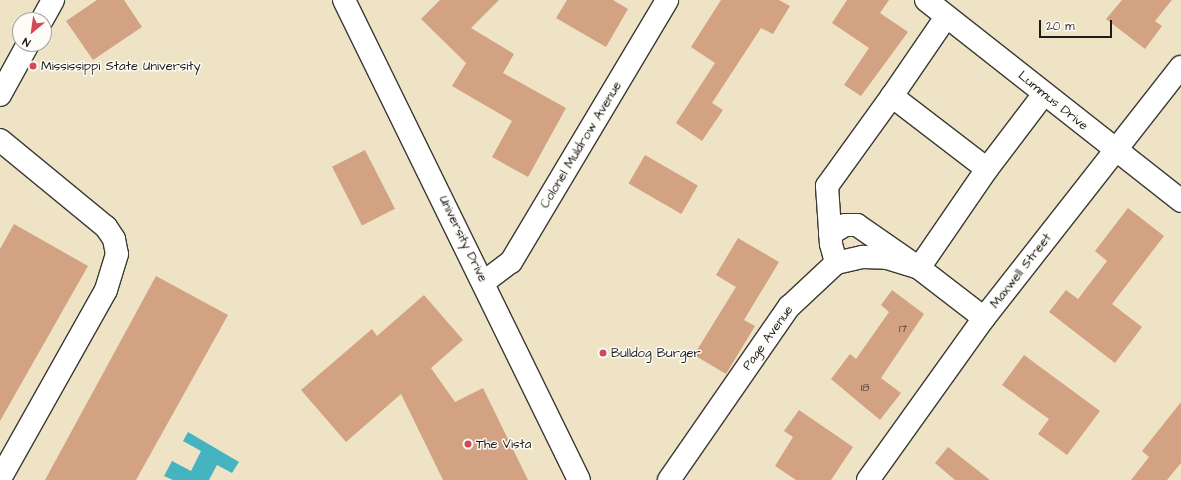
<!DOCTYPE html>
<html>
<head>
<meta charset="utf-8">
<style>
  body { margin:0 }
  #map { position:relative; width:1181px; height:480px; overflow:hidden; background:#eee4c5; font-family:"Architects Daughter",sans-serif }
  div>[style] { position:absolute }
  .water>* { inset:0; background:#45b3c0 }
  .building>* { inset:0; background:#d3a282; transform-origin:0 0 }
  .roads { filter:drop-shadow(1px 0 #3c3a35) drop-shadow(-1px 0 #3c3a35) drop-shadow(0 1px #3c3a35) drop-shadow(0 -1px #3c3a35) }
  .minor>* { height:22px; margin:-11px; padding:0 11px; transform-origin:11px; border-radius:11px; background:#fff }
  .dots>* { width:11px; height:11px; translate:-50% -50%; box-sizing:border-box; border:2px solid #fdfcf7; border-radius:50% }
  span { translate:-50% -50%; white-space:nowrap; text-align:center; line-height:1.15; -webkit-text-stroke:3px #fdfcf7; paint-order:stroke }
  .number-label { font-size:11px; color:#4a3e36 }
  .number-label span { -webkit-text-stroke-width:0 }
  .poi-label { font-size:13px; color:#1c1c1c }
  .left { translate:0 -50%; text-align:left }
  .street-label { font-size:13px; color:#1c1c1c }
  .north { position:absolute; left:12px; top:12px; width:40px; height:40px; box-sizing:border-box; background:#fdfcf7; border:1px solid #a3a29f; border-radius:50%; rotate:209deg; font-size:11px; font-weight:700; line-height:16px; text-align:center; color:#1c1c1c }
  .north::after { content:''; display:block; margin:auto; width:14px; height:18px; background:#d1495b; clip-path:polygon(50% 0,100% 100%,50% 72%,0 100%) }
  .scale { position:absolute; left:1039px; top:20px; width:73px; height:18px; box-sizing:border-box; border:2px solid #1c1c1c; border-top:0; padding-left:5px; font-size:12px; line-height:14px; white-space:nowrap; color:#1c1c1c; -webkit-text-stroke:3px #fdfcf7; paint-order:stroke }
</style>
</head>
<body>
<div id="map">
  <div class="water">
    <div style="clip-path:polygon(188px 432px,239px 462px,232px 473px,217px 465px,209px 480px,173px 480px,164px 476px,172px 461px,191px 471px,201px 451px,183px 441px)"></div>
  </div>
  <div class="building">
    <div style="clip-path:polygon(97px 0,124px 0,142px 27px,93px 60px,66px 21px)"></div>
    <div style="clip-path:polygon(440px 0,499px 0,471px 28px,514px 54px,503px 73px,566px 108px,528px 177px,492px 157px,512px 121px,452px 86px,466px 63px,421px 19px)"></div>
    <div style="clip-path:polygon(567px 0,613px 0,628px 9px,606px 47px,556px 18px)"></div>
    <div style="clip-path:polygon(721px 0,779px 0,790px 6px,773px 34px,761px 28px,712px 103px,723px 110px,702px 141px,676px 123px,715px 63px,691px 47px)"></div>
    <div style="clip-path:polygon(847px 0,889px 0,880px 13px,908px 32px,861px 96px,844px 85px,869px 48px,832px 23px)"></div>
    <div style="clip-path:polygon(1122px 0,1172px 0,1155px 21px,1162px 26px,1145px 49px,1106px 19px)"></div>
    <div style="left:365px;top:150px;width:66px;height:37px;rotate:63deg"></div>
    <div style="left:645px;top:155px;width:61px;height:33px;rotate:30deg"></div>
    <div style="clip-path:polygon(1128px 208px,1164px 236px,1112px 304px,1142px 327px,1115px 363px,1049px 312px,1066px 290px,1078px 299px,1107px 261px,1095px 251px)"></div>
    <div style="clip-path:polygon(14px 224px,88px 266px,0 421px,0 249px)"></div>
    <div style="clip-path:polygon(738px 238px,779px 262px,744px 320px,755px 326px,726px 374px,694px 355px,736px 287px,716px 275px)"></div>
    <div style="clip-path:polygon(156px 276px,228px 315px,136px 480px,45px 480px)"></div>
    <div style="clip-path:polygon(892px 290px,924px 314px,881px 378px,901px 393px,880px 420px,831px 379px,850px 354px,856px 359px,889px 312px,881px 305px)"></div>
    <div style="clip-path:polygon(424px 295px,463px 340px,431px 368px,455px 402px,483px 388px,528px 480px,443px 480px,401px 394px,346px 442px,301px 390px,372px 329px,377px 336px)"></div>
    <div style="clip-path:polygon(1024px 355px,1100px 411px,1067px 455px,1038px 434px,1049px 419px,1002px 385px)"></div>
    <div style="clip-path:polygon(1181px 402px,1181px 463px,1167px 480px,1131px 480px,1149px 457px,1142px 451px)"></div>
    <div style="clip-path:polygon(799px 410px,853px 447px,831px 480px,796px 480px,775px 466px,793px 437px,784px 431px)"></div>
    <div style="clip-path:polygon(948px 447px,990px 480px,955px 480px,935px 463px)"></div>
  </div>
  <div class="roads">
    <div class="minor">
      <div style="left:344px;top:0;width:534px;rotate:63.91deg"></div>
      <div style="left:926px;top:0;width:325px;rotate:38.2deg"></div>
      <div style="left:42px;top:20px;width:23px;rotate:-61deg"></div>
      <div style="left:0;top:95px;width:58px;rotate:-61.2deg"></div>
      <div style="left:892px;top:96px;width:96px;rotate:-55.6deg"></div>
      <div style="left:0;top:140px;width:137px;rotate:39.4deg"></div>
      <div style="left:106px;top:227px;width:14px;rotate:56deg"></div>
      <div style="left:114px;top:239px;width:15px;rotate:79deg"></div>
      <div style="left:117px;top:254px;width:38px;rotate:107deg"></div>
      <div style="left:106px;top:290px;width:217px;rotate:119.3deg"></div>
      <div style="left:987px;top:169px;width:94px;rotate:-52.8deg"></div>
      <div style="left:830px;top:234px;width:17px;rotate:-31deg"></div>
      <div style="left:845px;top:225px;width:12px"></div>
      <div style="left:857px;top:225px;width:75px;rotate:34.7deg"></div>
      <div style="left:919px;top:268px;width:120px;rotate:-55.5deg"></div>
      <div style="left:987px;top:169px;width:120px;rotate:-142.5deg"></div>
      <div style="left:892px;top:96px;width:111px;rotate:125.8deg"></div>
      <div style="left:827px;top:186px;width:58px;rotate:86.1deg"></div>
      <div style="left:831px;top:244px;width:20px;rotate:75deg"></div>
      <div style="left:484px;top:282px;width:34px;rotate:-37deg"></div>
      <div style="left:511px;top:262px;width:305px;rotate:-59.2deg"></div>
      <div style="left:669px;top:480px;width:211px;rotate:-55.3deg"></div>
      <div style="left:789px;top:307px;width:64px;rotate:-43.1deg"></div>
      <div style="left:836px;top:263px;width:28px;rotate:-13deg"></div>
      <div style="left:863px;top:257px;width:24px;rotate:2deg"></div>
      <div style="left:887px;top:258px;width:34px;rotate:17deg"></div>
      <div style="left:919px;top:268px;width:82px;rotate:37.6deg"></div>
      <div style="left:868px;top:480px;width:199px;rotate:-54.4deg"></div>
      <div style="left:984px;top:318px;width:319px;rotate:-51.9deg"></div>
    </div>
  </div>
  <div class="dots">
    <div style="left:33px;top:66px;background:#d1495b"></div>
    <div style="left:603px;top:353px;background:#d1495b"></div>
    <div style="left:468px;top:444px;background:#d1495b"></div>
  </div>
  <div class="number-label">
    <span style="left:903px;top:329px">17</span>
    <span style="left:865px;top:388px">18</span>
  </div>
  <div class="poi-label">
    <span class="left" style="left:41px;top:66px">Mississippi State University</span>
    <span class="left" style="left:611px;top:353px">Bulldog Burger</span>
    <span class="left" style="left:476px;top:444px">The Vista</span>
  </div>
  <div class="street-label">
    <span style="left:1053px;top:101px;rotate:39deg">Lummus Drive</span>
    <span style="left:581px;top:145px;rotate:-59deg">Colonel Muldrow Avenue</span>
    <span style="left:463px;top:239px;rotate:64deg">University Drive</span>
    <span style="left:1021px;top:271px;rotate:-52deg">Maxwell Street</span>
    <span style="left:768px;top:338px;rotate:-54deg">Page Avenue</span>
  </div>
  <div class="north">N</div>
  <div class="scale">20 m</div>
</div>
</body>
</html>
